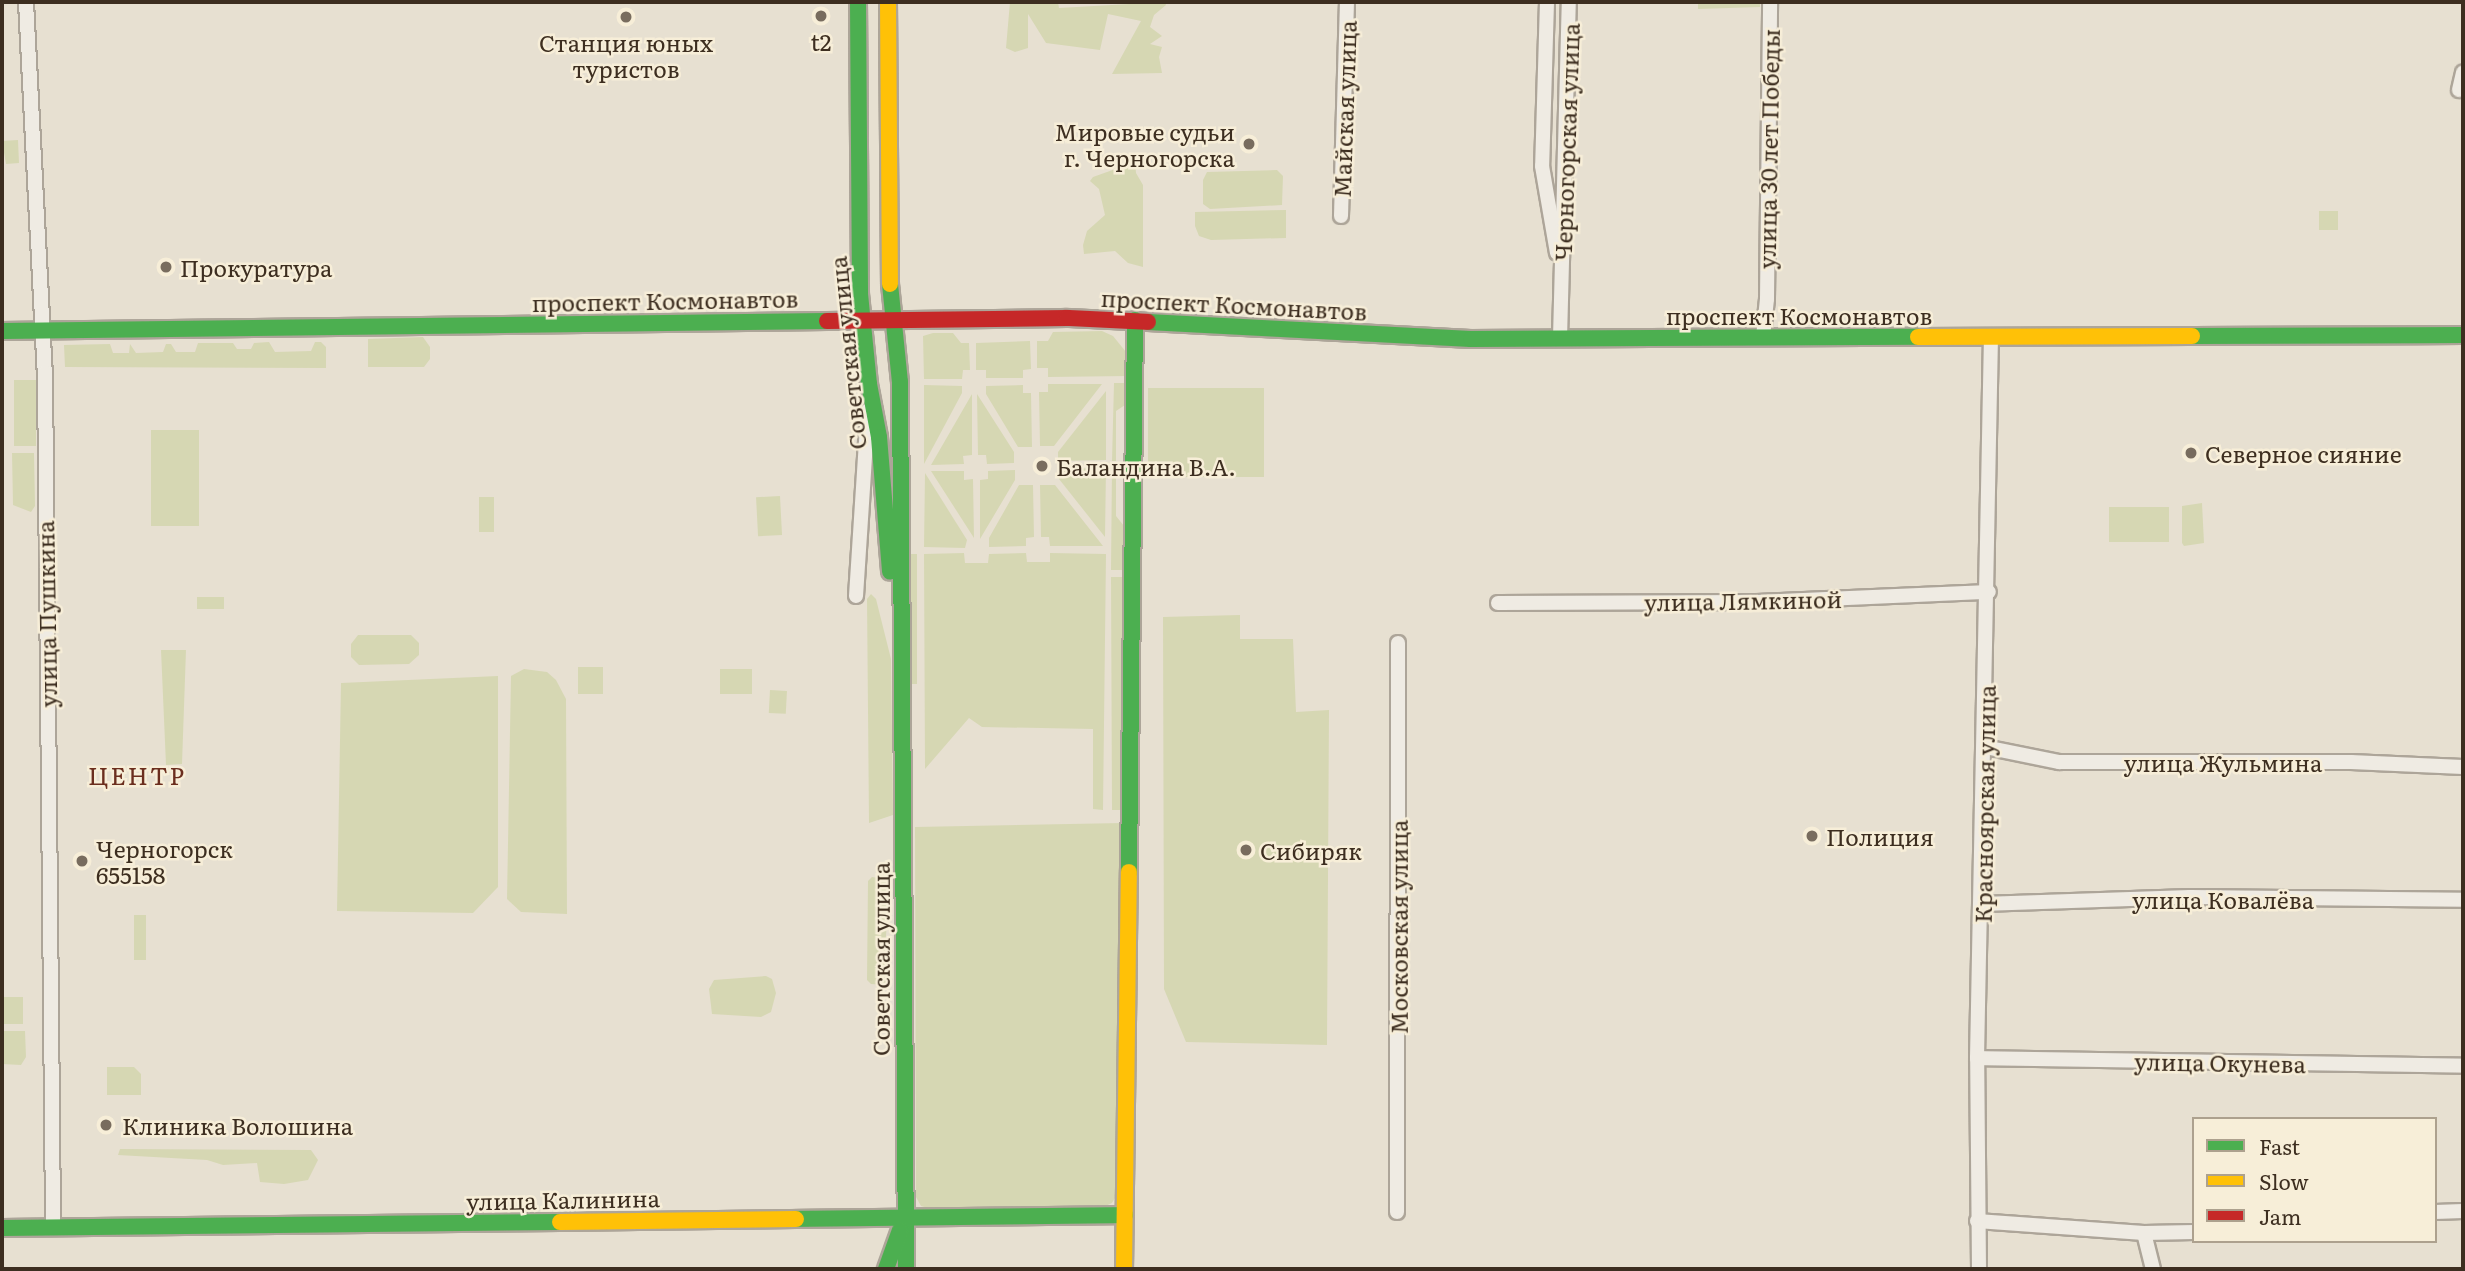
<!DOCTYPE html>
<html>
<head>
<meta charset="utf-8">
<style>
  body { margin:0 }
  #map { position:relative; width:2465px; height:1271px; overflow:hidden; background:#e7e0d1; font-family:Literata,serif }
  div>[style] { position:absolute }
  .green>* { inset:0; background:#d6d7b3; transform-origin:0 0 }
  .roads { filter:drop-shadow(2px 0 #ada599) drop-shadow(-2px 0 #ada599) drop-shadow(0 2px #ada599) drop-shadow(0 -2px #ada599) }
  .street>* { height:14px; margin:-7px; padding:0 7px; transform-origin:7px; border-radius:7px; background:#efebe3 }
  .fast>* { height:16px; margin:-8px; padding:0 8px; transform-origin:8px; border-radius:8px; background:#4caf50 }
  .slow>* { height:16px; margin:-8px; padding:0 8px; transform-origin:8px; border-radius:8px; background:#ffc107 }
  .jam>* { height:16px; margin:-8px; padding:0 8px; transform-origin:8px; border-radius:8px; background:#c62828 }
  .dots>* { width:19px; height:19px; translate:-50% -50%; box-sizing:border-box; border:4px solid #f7eed8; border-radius:50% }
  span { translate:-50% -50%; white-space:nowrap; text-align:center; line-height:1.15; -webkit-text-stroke:5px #f7eed8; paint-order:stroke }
  .poi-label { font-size:23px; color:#3d2e20 }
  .right { translate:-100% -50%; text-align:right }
  .left { translate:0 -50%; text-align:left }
  .street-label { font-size:23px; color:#3d2e20 }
  .neighbourhood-label { font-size:24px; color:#6b2e1e; letter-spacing:2px }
  .frame { position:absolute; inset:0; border:4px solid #3d2e20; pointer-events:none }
  .legend { position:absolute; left:2192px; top:1117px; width:245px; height:126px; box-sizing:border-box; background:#f7eed8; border:2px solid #ada18e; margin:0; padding:9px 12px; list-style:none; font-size:21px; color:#3d2e20 }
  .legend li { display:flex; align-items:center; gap:14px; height:35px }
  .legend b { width:35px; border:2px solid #ada18e }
</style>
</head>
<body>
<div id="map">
  <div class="green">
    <div style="clip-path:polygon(1010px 2px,1058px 2px,1059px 8px,1165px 2px,1166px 5px,1154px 15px,1150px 27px,1162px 36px,1150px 44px,1162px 47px,1159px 57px,1162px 73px,1112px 74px,1141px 21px,1108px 14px,1100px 50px,1046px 43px,1028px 14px,1028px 48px,1015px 52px,1006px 48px)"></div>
    <div style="clip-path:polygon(1698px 2px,1760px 2px,1760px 7px,1698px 9px)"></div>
    <div style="clip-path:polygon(18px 140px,19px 163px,6px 164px,2px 141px)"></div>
    <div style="clip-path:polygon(1135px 162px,1136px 173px,1143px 185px,1143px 267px,1128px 263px,1115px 251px,1084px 254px,1083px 245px,1087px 231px,1105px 215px,1099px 189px,1090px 181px,1093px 177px)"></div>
    <div style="clip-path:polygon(1277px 170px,1283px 176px,1282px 205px,1210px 209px,1203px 204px,1203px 180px,1207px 172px)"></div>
    <div style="clip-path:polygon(1286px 210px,1286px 238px,1211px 240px,1199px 236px,1195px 226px,1195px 212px)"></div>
    <div style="left:2319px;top:211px;width:19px;height:19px"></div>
    <div style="clip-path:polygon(1102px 331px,1113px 336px,1126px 352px,1128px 376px,1048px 377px,1048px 368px,1037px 368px,1037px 341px,1048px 341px,1053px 332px)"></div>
    <div style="clip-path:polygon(933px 333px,953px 333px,961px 343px,969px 343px,970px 370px,963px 370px,962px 379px,924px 379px,923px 336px)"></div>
    <div style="clip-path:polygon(423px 337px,430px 347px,430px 359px,424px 367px,368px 367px,368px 339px)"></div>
    <div style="clip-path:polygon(1030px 341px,1031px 369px,1023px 370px,1023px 378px,986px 378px,986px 370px,976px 370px,976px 343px)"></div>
    <div style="clip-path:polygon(269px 342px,275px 352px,311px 351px,315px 342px,321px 342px,326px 347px,326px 368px,65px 367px,64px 345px,110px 344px,113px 353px,129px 353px,130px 344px,136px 353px,163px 352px,166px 344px,171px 344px,176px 352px,195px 352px,198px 343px,233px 343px,237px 349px,251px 349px,254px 343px)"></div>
    <div style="left:14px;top:380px;width:22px;height:66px"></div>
    <div style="clip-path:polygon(1114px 383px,1128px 383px,1128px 403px,1116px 411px,1116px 461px,1112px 461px)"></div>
    <div style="clip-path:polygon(1048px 384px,1102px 384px,1054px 446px,1040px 446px,1039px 392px,1048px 392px)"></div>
    <div style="clip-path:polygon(924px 385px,962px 386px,962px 393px,924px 464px)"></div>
    <div style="clip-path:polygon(1023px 385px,1023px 393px,1031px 393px,1032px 447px,1018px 447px,986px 394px,986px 386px)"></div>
    <div style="left:1148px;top:388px;width:116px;height:89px"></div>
    <div style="clip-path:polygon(1106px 391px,1106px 460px,1058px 461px,1058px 452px)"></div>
    <div style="clip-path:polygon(972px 394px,972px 455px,963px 456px,964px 464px,931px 465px)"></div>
    <div style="clip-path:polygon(977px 394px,1014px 452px,1014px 463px,987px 464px,986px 455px,978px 455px)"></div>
    <div style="left:151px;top:430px;width:48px;height:96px"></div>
    <div style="clip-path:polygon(12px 453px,34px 453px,35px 506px,31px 512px,13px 505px)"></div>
    <div style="clip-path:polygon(1106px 468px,1105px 537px,1059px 479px,1059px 469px)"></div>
    <div style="clip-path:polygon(1112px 468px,1116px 468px,1116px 516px,1124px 526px,1123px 570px,1111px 570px)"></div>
    <div style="clip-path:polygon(1015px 470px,1015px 480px,980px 539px,980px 480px,988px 479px,988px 471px)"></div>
    <div style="clip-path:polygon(931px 471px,964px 471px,964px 480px,973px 479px,974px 538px)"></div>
    <div style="clip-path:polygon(925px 473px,967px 540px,965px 548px,924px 547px)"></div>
    <div style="clip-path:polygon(1019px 485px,1033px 485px,1034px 537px,1026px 538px,1026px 546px,989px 547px,989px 538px)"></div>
    <div style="clip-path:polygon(1040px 485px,1055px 485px,1103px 546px,1050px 546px,1049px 537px,1041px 537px)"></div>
    <div style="left:780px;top:496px;width:39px;height:24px;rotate:87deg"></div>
    <div style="left:479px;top:497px;width:15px;height:35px"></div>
    <div style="clip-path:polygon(2202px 503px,2204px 543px,2184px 546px,2182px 543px,2182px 506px)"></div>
    <div style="left:2169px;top:507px;width:35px;height:60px;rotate:90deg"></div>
    <div style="clip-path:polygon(964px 553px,965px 563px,988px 563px,989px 554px,1026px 553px,1027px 562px,1050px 562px,1050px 553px,1106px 554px,1103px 810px,1093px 809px,1093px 729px,982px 727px,969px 718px,925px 769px,924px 554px)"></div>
    <div style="left:910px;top:554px;width:7px;height:130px"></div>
    <div style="clip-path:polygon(1111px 577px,1123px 577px,1120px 810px,1112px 810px)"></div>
    <div style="clip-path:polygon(871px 594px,876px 599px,891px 659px,893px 815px,869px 823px,867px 599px)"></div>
    <div style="left:197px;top:597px;width:27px;height:12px"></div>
    <div style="clip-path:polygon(1240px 615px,1240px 639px,1293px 639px,1296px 712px,1329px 710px,1327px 1045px,1186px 1042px,1164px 989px,1163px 617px)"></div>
    <div style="clip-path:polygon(358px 635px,411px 635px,419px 643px,419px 655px,409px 664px,359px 665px,351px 657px,351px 644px)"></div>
    <div style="clip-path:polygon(161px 650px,186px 650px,182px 764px,166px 765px)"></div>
    <div style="left:578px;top:667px;width:25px;height:27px"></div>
    <div style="clip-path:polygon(524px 669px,547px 672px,556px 680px,566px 699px,567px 914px,521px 912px,507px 899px,511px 676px)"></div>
    <div style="left:720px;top:669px;width:32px;height:25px"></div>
    <div style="clip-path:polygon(498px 676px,498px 887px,473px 913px,337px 911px,341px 683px)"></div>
    <div style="left:770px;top:690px;width:17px;height:23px;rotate:3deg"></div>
    <div style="clip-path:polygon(1123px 823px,1119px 1191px,1112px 1203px,1101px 1208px,935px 1210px,921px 1206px,916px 1197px,915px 827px)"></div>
    <div style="clip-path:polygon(872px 877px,890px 880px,885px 949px,890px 962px,890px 983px,886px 985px,871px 984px,867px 980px,868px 881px)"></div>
    <div style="left:134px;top:915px;width:12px;height:45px"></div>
    <div style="clip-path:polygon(766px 976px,772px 979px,776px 993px,771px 1012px,761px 1017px,712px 1014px,709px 989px,714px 980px)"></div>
    <div style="left:2px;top:997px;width:21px;height:27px"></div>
    <div style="clip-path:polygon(2px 1031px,25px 1031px,26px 1057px,21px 1065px,2px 1064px)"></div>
    <div style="clip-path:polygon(107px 1067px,134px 1067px,141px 1074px,141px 1095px,107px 1095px)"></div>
    <div style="clip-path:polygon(120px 1149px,311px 1150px,318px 1160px,308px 1180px,284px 1184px,260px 1182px,257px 1163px,223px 1165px,207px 1160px,118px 1155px)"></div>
  </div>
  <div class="roads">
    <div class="street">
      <div style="left:26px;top:2px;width:371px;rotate:87.1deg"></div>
      <div style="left:45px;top:373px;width:854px;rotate:89.46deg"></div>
      <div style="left:1547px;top:2px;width:164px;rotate:91.7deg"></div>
      <div style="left:1542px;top:166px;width:88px;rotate:80.2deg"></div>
      <div style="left:2459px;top:90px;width:18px;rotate:-77deg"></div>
      <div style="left:1341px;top:216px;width:214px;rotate:-88.4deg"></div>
      <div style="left:1763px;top:337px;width:38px;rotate:-84deg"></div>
      <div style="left:1767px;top:299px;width:297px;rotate:-89.4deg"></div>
      <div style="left:1560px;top:338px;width:336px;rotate:-88.5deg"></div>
      <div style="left:856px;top:596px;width:186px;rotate:-86.3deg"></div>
      <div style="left:1498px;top:603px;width:259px;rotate:-0.2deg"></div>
      <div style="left:1757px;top:602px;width:232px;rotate:-2.5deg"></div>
      <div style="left:1985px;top:747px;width:76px;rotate:11.5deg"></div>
      <div style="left:2059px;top:762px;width:292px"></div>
      <div style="left:2351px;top:762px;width:112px;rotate:2.6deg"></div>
      <div style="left:1982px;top:904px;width:208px;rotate:-1.9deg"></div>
      <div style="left:2190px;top:897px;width:273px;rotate:0.6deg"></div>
      <div style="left:1977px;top:1058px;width:486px;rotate:0.9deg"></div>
      <div style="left:1397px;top:1212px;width:569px;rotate:-89.9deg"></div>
      <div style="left:2435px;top:1212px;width:28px;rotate:-2deg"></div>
      <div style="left:1977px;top:1221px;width:167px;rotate:4.1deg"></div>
      <div style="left:2144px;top:1233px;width:50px;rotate:-1.1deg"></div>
      <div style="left:2144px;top:1233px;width:37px;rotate:76deg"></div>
      <div style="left:1979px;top:1269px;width:211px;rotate:-90.5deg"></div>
      <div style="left:1977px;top:1058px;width:720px;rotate:-88.89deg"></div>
    </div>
    <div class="fast">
      <div style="left:858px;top:2px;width:292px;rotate:89.6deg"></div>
      <div style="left:860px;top:294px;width:90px;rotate:84.3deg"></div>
      <div style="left:869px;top:384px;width:54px;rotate:79.3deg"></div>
      <div style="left:879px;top:437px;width:135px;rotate:85.3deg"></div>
      <div style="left:890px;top:284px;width:99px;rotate:84.2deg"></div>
      <div style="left:900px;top:382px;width:887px;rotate:89.61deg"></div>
      <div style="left:1148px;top:322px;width:323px;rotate:3deg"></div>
      <div style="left:1471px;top:339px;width:447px;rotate:-0.3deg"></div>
      <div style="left:2px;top:331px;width:825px;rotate:-0.69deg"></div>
      <div style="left:2192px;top:336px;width:271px;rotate:-0.2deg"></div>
      <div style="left:1129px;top:872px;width:552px;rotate:-89.38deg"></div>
      <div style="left:796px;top:1219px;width:329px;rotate:-0.7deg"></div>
      <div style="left:2px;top:1228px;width:558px;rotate:-0.62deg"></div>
      <div style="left:886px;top:1269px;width:41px;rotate:-70.3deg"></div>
    </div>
    <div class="slow">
      <div style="left:888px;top:2px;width:282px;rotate:89.6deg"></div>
      <div style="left:1918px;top:337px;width:274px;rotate:-0.2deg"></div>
      <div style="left:560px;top:1222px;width:236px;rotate:-0.7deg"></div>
      <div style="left:1124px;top:1269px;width:397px;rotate:-89.3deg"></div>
    </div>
    <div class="jam">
      <div style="left:827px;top:321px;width:240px;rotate:-0.7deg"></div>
      <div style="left:1067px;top:318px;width:81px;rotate:2.8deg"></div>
    </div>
  </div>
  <div class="dots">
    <div style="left:821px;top:16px;background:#786c5e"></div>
    <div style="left:626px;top:17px;background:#786c5e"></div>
    <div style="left:1249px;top:144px;background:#786c5e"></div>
    <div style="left:166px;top:267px;background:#786c5e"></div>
    <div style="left:2191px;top:453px;background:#786c5e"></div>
    <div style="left:1042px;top:466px;background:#786c5e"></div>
    <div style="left:1812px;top:836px;background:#786c5e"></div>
    <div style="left:1246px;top:850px;background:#786c5e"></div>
    <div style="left:82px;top:861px;background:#786c5e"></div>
    <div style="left:106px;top:1125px;background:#786c5e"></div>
  </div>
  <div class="poi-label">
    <span style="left:821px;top:41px">t2</span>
    <span style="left:626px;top:55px">Станция юных<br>туристов</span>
    <span class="right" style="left:1235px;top:144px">Мировые судьи<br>г. Черногорска</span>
    <span class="left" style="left:180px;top:267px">Прокуратура</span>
    <span class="left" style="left:2205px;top:453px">Северное сияние</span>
    <span class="left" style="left:1056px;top:466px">Баландина В.А.</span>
    <span class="left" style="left:1826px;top:836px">Полиция</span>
    <span class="left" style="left:96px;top:861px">Черногорск<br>655158</span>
    <span class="left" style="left:1260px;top:850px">Сибиряк</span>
    <span class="left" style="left:122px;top:1125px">Клиника Волошина</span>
  </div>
  <div class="street-label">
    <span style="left:1344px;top:109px;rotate:-88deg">Майская улица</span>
    <span style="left:1566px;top:142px;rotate:-88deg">Черногорская улица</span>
    <span style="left:1768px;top:149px;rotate:-89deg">улица 30 лет Победы</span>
    <span style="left:665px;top:300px;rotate:-1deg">проспект Космонавтов</span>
    <span style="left:1234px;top:304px;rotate:3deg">проспект Космонавтов</span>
    <span style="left:1799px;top:315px">проспект Космонавтов</span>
    <span style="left:847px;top:353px;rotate:-96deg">Советская улица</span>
    <span style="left:1743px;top:600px;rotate:-1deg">улица Лямкиной</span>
    <span style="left:46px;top:614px;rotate:-91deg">улица Пушкина</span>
    <span style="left:2223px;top:762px">улица Жульмина</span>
    <span style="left:1984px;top:804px;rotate:-89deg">Красноярская улица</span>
    <span style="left:2223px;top:899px">улица Ковалёва</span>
    <span style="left:1398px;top:927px;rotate:-90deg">Московская улица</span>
    <span style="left:880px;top:959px;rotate:-90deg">Советская улица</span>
    <span style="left:2220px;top:1062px;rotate:1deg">улица Окунева</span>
    <span style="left:563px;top:1199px;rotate:-1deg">улица Калинина</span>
  </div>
  <div class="neighbourhood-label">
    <span style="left:137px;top:775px">ЦЕНТР</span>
  </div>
  <div class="frame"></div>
  <ul class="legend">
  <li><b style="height:9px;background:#4caf50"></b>Fast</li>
  <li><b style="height:9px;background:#ffc107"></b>Slow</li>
  <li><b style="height:9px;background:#c62828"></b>Jam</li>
  </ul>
</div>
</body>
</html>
